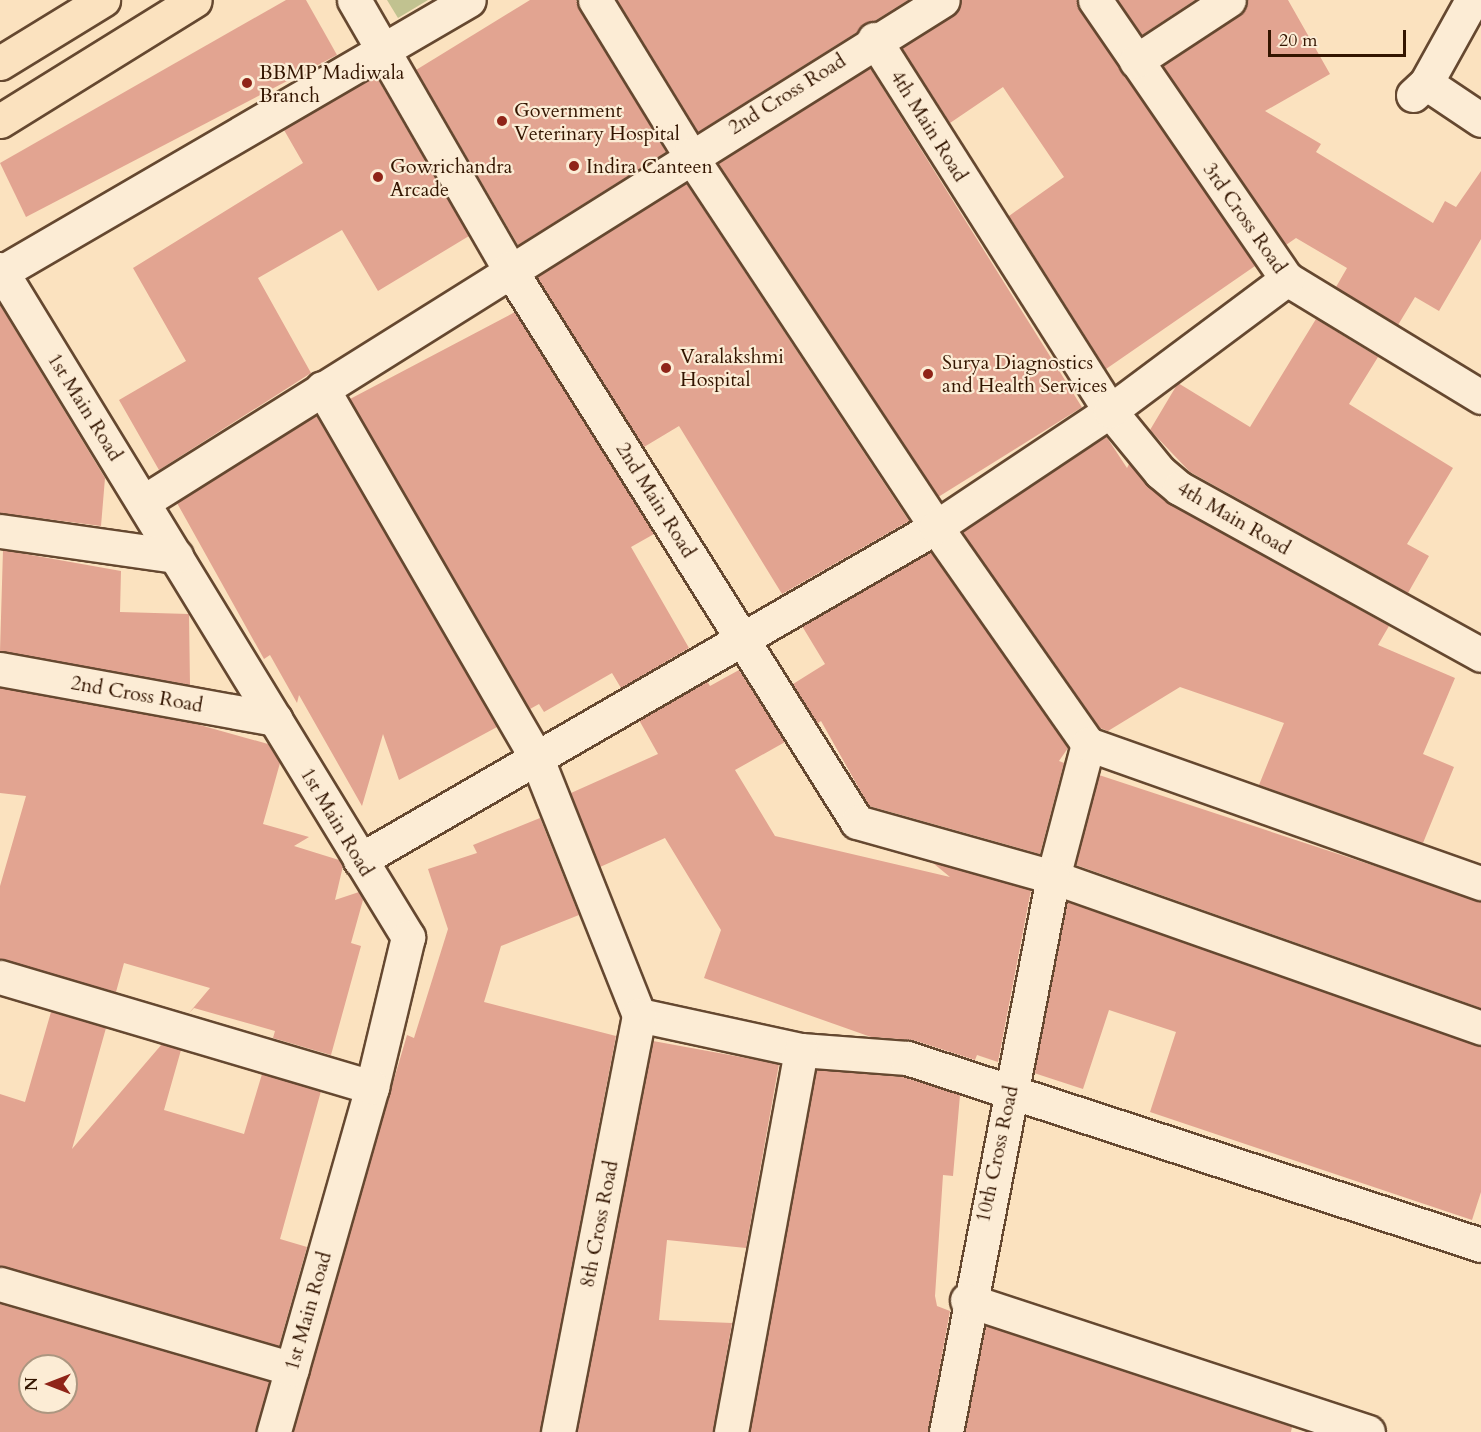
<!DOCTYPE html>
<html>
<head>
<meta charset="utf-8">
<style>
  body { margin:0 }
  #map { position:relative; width:1481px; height:1432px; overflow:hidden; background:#fbe2bf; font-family:Cardo,serif }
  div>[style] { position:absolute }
  .green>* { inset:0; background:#c1c290 }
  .building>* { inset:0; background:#e2a491; transform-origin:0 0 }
  .roads { filter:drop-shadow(2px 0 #654830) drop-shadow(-2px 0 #654830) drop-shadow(0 2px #654830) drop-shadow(0 -2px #654830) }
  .street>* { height:33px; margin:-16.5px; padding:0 16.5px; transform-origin:16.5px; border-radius:16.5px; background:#fcecd5 }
  .primary>* { height:33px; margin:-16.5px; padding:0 16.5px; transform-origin:16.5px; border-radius:16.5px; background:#fbe2bf }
  .dots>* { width:16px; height:16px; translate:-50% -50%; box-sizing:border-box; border:3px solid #fcecd5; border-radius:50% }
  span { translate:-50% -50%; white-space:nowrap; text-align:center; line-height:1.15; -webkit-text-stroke:4.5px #fcecd5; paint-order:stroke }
  .poi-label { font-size:20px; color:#331500 }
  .left { translate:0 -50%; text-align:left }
  .street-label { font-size:20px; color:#331500 }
  .north { position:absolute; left:18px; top:1354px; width:60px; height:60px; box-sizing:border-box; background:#fcecd5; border:2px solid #ac9680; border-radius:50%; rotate:270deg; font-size:16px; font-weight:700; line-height:24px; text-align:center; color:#331500 }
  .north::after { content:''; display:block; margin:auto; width:21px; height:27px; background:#8f2418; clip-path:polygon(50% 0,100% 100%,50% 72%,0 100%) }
  .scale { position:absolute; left:1268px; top:30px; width:138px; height:27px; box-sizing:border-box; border:3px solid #331500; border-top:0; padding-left:8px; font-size:18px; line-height:21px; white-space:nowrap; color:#331500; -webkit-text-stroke:4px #fcecd5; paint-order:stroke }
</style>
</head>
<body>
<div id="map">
  <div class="green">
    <div style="clip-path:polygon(387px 0,428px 0,398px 18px)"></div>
  </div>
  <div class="building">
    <div style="clip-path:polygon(286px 0,306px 0,337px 55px,26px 217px,0 163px)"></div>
    <div style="clip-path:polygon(530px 0,576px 0,666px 152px,518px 245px,416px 70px)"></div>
    <div style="clip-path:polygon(617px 0,908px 0,698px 132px)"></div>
    <div style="clip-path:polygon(962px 0,1077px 0,1255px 266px,1106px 369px,1009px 216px,1064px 177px,1003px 87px,950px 123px,902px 48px,953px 16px)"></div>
    <div style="clip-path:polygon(1118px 0,1195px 0,1142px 35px)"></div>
    <div style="clip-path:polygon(1248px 0,1288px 0,1330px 74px,1265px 111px,1321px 144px,1316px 152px,1433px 223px,1445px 201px,1456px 207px,1481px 171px,1481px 239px,1439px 311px,1415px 297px,1398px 325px,1336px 287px,1347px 268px,1296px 238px,1286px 245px,1163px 66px,1239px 16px)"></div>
    <div style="left:870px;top:68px;width:400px;height:179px;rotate:58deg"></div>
    <div style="clip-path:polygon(376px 76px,469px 236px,378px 291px,342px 230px,258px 278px,311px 373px,159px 470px,119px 400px,186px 361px,133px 268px,303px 163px,284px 130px)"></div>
    <div style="clip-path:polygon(686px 183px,909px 521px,782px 594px,679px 426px,644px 447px,537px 277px)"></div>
    <div style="clip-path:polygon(0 305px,105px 478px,101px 526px,0 513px)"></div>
    <div style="clip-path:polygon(515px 312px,654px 534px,631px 547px,689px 648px,621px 688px,612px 673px,544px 712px,539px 704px,530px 709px,350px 399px)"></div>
    <div style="clip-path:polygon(1316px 319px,1378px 357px,1349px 404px,1453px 468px,1407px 544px,1429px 556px,1408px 593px,1190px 472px,1150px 430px,1178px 383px,1250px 427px)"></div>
    <div style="clip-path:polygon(316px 415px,497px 727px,399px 780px,383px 734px,362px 806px,299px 695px,297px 703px,270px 655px,264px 659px,177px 503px)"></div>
    <div style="clip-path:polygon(1106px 436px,1127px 468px,1129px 464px,1167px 502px,1389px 626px,1378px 645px,1455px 678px,1423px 754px,1454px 767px,1423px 843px,1259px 785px,1284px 723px,1180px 687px,1108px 731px,1100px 728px,962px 532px)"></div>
    <div style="clip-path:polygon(3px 550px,121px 571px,120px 612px,189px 614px,190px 685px,0 651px)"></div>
    <div style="clip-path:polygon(931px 552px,1068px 748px,1059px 761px,1064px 763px,1040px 854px,869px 806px,821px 721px,817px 724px,793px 684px,825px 664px,802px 626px)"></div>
    <div style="clip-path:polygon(739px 670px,785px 742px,735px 770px,775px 836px,950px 877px,933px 863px,1031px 890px,998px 1062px,977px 1055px,975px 1060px,913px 1040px,871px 1037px,704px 978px,721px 930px,665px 838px,600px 867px,571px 793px,658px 754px,639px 720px,707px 681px,710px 686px)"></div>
    <div style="clip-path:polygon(0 688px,189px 722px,268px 744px,280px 763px,263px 824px,309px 837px,294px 846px,339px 860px,343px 866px,335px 900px,359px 892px,363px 900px,351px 943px,361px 946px,331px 1055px,273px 1038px,275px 1031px,194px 1008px,189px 1013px,210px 988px,124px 963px,116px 992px,0 959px,0 886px,26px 796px,0 793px)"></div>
    <div style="clip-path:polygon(1099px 775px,1481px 901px,1481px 1008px,1076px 865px)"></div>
    <div style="clip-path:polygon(540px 818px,579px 915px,501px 946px,484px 1002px,616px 1036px,540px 1432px,293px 1432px,392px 1086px,407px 1035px,414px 1038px,448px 929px,428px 869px,477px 853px,473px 845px)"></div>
    <div style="clip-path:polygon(1067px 902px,1481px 1046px,1481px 1192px,1472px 1220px,1150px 1112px,1176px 1032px,1109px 1010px,1083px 1089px,1034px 1073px)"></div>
    <div style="clip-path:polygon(51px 1012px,106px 1028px,72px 1149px,162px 1044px,181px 1050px,164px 1110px,244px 1134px,262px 1074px,321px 1091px,280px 1239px,307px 1247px,279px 1346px,0 1266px,0 1094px,25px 1102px)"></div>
    <div style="clip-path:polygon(653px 1041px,779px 1064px,746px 1248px,667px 1240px,659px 1320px,732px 1323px,713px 1432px,577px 1432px)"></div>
    <div style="clip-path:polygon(816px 1070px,903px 1077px,960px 1095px,953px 1176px,943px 1175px,935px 1296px,937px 1306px,950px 1311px,928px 1432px,750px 1432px)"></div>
    <div style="clip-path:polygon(evenodd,0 1304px,269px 1382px,256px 1432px,0 1432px,0 1304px,30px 1366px,66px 1366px,66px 1402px,30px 1402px,30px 1366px)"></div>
    <div style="clip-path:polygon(986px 1326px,1292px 1427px,1291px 1432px,965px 1432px)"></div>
  </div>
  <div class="roads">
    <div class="street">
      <div style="left:354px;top:0;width:310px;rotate:60deg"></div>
      <div style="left:509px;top:268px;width:654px;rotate:57.86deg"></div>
      <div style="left:857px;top:822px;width:204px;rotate:15.7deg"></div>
      <div style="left:1053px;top:877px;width:454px;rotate:19.4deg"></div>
      <div style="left:595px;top:0;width:182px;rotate:58.5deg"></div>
      <div style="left:690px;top:155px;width:446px;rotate:56.5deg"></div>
      <div style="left:936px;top:527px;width:265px;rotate:55deg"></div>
      <div style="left:1088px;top:744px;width:138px;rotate:104.7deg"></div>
      <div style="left:1053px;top:877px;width:565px;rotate:100.91deg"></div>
      <div style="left:1095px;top:0;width:339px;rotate:55.5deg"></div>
      <div style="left:1287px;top:279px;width:227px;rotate:31.3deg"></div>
      <div style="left:874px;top:39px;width:441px;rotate:57.6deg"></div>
      <div style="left:1110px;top:411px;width:79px;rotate:50.7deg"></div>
      <div style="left:1160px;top:472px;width:25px;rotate:40deg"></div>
      <div style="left:1179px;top:488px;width:345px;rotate:28.9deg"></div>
      <div style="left:1136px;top:61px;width:111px;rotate:-33.3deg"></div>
      <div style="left:1426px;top:83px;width:66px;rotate:33.9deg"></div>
      <div style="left:1413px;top:95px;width:18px;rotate:-43deg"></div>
      <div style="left:1426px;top:83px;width:95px;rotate:-61deg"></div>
      <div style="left:0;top:269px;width:783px;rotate:58.58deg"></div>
      <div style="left:408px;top:937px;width:154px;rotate:103.5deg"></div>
      <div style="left:372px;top:1087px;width:359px;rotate:105.9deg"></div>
      <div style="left:2px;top:272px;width:540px;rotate:-30.22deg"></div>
      <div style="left:322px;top:388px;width:429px;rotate:59.9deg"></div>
      <div style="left:537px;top:759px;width:276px;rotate:68.3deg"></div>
      <div style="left:143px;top:502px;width:944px;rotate:-32.11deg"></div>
      <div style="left:0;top:531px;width:178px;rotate:8.1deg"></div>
      <div style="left:0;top:669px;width:280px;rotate:10.3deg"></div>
      <div style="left:1088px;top:744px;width:417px;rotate:19.5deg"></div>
      <div style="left:360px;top:860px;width:665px;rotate:-30.03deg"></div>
      <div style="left:936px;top:527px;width:209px;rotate:-33.7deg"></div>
      <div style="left:1110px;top:411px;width:221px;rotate:-36.7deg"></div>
      <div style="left:0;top:977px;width:388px;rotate:16.5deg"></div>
      <div style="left:639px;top:1015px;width:166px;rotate:12.2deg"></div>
      <div style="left:801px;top:1050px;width:106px;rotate:4.3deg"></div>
      <div style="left:907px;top:1058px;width:604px;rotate:18.04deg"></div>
      <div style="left:0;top:1284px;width:304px;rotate:16.2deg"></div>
      <div style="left:967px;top:1300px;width:422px;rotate:18.2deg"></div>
      <div style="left:558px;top:1432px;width:425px;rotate:-79deg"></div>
      <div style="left:731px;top:1432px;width:388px;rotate:-79.6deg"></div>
    </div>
    <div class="primary">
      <div style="left:0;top:63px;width:121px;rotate:-31.5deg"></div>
      <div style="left:0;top:121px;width:229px;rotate:-31.8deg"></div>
    </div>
  </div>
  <div class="dots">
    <div style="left:247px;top:83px;background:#8f2418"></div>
    <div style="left:502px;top:121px;background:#8f2418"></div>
    <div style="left:574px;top:166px;background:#8f2418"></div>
    <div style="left:378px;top:177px;background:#8f2418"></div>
    <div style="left:666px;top:368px;background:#8f2418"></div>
    <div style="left:928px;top:374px;background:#8f2418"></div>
  </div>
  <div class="poi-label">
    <span class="left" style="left:259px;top:84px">BBMP Madiwala<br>Branch</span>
    <span class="left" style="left:514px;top:122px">Government<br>Veterinary Hospital</span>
    <span class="left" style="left:390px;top:178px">Gowrichandra<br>Arcade</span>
    <span class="left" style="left:586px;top:166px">Indira Canteen</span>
    <span class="left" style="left:680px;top:368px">Varalakshmi<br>Hospital</span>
    <span class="left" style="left:942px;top:374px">Surya Diagnostics<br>and Health Services</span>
  </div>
  <div class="street-label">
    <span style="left:787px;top:94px;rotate:-32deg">2nd Cross Road</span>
    <span style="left:929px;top:126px;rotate:58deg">4th Main Road</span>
    <span style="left:1245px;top:218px;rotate:55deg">3rd Cross Road</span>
    <span style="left:85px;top:407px;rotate:58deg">1st Main Road</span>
    <span style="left:656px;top:500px;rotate:58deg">2nd Main Road</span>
    <span style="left:1234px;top:518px;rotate:30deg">4th Main Road</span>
    <span style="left:137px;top:694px;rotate:10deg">2nd Cross Road</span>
    <span style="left:337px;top:822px;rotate:59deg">1st Main Road</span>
    <span style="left:997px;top:1154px;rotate:-78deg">10th Cross Road</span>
    <span style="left:599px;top:1224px;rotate:-79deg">8th Cross Road</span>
    <span style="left:308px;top:1311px;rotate:-74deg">1st Main Road</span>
  </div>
  <div class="north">N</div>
  <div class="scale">20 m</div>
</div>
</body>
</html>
